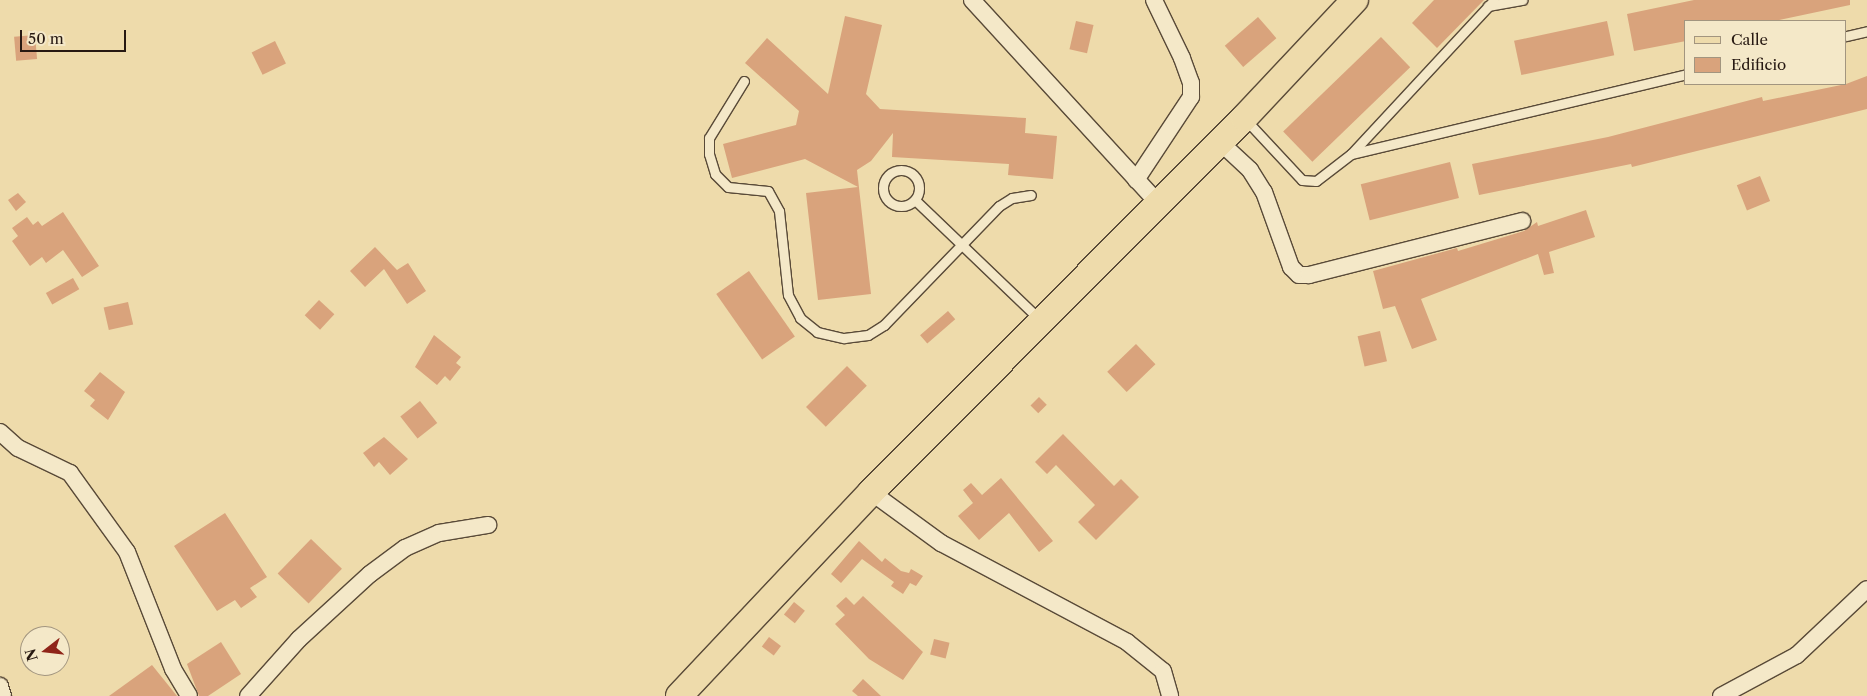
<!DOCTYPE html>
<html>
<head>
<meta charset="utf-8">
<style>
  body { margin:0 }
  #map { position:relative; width:1867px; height:696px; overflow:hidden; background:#eedbab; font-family:"Libre Caslon Text",serif }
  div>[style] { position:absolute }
  .building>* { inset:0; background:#d9a37c; transform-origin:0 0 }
  .roads { filter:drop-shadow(1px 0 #594a38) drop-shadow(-1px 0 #594a38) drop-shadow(0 1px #594a38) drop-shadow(0 -1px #594a38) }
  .lane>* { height:9px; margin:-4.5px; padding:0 4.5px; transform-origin:4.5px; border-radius:4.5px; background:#f4e8c8 }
  .lane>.ring { margin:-4.5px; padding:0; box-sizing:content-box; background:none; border:9px solid #f4e8c8; border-radius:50% }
  .street>* { height:16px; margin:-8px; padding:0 8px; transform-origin:8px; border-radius:8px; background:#f4e8c8 }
  .primary>* { height:26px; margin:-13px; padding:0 13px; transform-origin:13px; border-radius:13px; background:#eedbab }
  span { translate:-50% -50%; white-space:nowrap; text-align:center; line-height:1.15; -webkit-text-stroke:5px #f4e8c8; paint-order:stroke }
  .legend { position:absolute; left:1684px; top:20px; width:162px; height:65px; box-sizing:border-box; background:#f4e8c8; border:1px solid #a2957f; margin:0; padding:6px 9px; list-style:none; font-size:15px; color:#271912 }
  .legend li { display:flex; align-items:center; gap:10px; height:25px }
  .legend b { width:25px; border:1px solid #a2957f }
  .north { position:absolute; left:20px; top:626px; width:50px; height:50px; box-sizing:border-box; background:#f4e8c8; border:1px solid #a2957f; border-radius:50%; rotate:254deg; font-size:14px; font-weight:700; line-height:20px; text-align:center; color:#271912 }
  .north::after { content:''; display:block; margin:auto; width:18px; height:22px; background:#8f2418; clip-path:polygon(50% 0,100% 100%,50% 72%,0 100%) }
  .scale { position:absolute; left:20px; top:30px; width:106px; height:22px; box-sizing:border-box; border:2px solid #271912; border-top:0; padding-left:6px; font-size:15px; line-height:18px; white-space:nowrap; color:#271912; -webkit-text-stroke:4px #f4e8c8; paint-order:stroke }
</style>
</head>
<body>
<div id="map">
  <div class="building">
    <div style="clip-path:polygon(1434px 0,1484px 0,1437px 48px,1412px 23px)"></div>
    <div style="clip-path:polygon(1694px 0,1850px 0,1850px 5px,1775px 21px,1686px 21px,1686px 41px,1634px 51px,1627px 14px)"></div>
    <div style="clip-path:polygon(845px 16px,882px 25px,866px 94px,880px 109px,1026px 118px,1025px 133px,1057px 136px,1053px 179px,1008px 175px,1009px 164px,892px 157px,893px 133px,871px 161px,857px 170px,871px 294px,818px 300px,806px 193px,858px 187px,805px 159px,732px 178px,723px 144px,796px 125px,799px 111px,745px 63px,767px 38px,828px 94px)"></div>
    <div style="left:1258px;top:17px;width:28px;height:44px;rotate:49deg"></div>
    <div style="left:1076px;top:21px;width:18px;height:29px;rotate:13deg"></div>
    <div style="left:1607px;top:21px;width:35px;height:95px;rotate:78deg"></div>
    <div style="left:35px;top:35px;width:24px;height:21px;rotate:85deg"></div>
    <div style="left:1381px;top:37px;width:42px;height:136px;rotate:46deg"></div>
    <div style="left:275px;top:41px;width:25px;height:26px;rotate:64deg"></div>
    <div style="clip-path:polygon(1867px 76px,1867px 109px,1632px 167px,1631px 164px,1479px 195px,1472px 164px,1608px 137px,1762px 97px,1763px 101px,1846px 84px)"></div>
    <div style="left:1450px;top:162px;width:37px;height:92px;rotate:76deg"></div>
    <div style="left:1760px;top:176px;width:27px;height:25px;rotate:68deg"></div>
    <div style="clip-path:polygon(18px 193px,26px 202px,16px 211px,8px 200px)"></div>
    <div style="clip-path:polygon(1586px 210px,1595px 237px,1549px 252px,1554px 273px,1544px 275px,1538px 254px,1421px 299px,1437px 340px,1412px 349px,1395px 306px,1383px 309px,1373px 271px,1457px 248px,1458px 251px,1524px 231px,1537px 222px,1538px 226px)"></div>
    <div style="clip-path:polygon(63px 212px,99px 266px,82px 277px,63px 250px,46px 263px,42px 257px,30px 266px,12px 241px,18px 236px,12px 228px,27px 217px,33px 225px,38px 221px,42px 226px)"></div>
    <div style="clip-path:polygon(375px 247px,397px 270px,408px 263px,426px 291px,407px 304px,384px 269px,365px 287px,350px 271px)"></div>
    <div style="left:749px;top:271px;width:80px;height:40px;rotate:55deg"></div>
    <div style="left:73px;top:278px;width:13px;height:31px;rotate:61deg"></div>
    <div style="left:319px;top:300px;width:21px;height:21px;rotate:43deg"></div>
    <div style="left:128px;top:302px;width:23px;height:25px;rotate:77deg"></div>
    <div style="left:948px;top:311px;width:11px;height:37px;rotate:49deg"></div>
    <div style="left:1380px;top:331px;width:31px;height:23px;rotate:77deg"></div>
    <div style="clip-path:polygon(434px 335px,461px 357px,456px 363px,461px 367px,450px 381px,445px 376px,437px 385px,415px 367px)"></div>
    <div style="left:1136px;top:344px;width:28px;height:40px;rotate:46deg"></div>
    <div style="left:847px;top:366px;width:28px;height:58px;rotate:45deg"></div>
    <div style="clip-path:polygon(100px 372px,125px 392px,108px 420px,90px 406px,95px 400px,84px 391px)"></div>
    <div style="left:1039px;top:397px;width:11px;height:12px;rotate:45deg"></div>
    <div style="left:420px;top:401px;width:28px;height:25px;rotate:52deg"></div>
    <div style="clip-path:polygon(1063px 434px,1114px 486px,1121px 479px,1139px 497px,1096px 540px,1078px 522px,1095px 505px,1056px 465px,1047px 474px,1035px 462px)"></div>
    <div style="clip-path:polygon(384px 437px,408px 459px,390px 475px,379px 462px,374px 467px,363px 453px)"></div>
    <div style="clip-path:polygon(1001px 478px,1053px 541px,1039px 552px,1009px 513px,979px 540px,958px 516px,973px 503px,963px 490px,971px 483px,982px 495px)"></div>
    <div style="clip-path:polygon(225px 513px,267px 577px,250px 588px,257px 597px,241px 608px,235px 600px,217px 611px,174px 546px)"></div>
    <div style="left:311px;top:539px;width:43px;height:48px;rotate:44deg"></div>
    <div style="clip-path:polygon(859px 541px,882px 562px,885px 558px,901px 571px,909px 573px,911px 569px,923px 576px,916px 586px,910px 583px,903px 594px,891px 586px,894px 582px,862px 559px,841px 583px,831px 574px)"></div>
    <div style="clip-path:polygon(863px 596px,923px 652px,903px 680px,869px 659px,835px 624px,845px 615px,836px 606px,846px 597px,854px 605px)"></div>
    <div style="left:794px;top:602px;width:14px;height:16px;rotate:39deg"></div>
    <div style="left:769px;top:637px;width:15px;height:12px;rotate:37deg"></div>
    <div style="left:934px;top:639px;width:16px;height:16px;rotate:14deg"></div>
    <div style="clip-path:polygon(221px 642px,241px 674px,208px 696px,199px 696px,187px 664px)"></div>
    <div style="clip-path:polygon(152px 665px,177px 696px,109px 696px)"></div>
    <div style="clip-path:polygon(863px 679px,881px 696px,858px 696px,852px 691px)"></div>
  </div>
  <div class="roads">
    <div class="lane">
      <div style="left:1488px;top:6px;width:35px;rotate:-10deg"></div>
      <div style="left:1846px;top:36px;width:22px;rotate:-13deg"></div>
      <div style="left:744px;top:81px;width:67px;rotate:121.6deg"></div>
      <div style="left:709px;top:138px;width:16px;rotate:90deg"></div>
      <div style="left:709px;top:154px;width:21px;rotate:73deg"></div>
      <div style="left:715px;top:174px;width:18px;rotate:45deg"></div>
      <div style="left:728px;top:187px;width:40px;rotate:5.7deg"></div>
      <div style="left:768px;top:191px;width:23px;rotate:61deg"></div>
      <div style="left:779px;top:211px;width:84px;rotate:83.9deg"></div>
      <div style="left:788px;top:295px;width:26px;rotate:62deg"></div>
      <div style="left:800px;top:318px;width:22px;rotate:39deg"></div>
      <div style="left:817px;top:332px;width:28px;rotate:13deg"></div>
      <div style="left:844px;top:338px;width:24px;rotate:-7deg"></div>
      <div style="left:868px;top:335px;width:19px;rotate:-32deg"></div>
      <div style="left:884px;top:325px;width:165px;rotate:-46deg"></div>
      <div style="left:999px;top:206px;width:15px;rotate:-32deg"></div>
      <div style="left:1012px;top:198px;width:19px;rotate:-9deg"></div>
      <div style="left:1246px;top:120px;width:82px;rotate:47deg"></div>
      <div style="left:1302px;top:180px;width:14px;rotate:4deg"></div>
      <div style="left:1316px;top:181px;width:44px;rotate:-37.6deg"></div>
      <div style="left:1351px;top:154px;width:210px;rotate:-47.1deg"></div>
      <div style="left:1351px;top:154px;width:344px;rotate:-13.4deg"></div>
      <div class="ring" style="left:883px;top:170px;width:27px;height:27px"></div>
      <div style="left:915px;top:200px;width:172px;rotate:43.8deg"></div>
    </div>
    <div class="street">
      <div style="left:972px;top:0;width:274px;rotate:47.5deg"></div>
      <div style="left:1220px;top:142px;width:41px;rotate:43deg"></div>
      <div style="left:1250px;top:170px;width:26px;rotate:58deg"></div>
      <div style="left:1264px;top:192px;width:80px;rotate:70.2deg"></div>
      <div style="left:1291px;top:267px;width:11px;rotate:45deg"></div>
      <div style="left:1299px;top:275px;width:10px"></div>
      <div style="left:1309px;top:275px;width:220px;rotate:-14.2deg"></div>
      <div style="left:1136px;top:180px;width:100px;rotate:-56.5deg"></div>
      <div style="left:1191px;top:97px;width:14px;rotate:-90deg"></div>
      <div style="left:1191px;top:83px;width:27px;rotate:-110deg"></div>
      <div style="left:1182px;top:58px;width:64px;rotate:-115.8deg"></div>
      <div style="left:0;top:432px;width:24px;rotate:42deg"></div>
      <div style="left:18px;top:448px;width:58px;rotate:25.7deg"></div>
      <div style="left:70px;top:473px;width:97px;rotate:54.2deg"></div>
      <div style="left:127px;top:552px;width:126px;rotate:68.5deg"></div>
      <div style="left:173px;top:669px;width:31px;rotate:59deg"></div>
      <div style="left:871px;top:492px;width:87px;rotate:36.1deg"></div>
      <div style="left:941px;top:543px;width:211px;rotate:28deg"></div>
      <div style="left:1127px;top:642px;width:46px;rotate:38.9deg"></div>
      <div style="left:1163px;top:671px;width:26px;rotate:74deg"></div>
      <div style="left:0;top:686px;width:10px;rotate:73deg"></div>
      <div style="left:248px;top:696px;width:76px;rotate:-48.2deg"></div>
      <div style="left:299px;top:639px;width:96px;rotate:-42.5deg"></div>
      <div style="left:370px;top:574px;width:44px;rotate:-36.6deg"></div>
      <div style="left:405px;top:548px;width:37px;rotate:-24deg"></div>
      <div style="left:439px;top:533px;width:50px;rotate:-9.3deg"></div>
      <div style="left:1721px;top:696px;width:86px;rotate:-28.3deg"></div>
      <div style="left:1797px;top:655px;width:96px;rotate:-43.3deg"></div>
    </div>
    <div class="primary">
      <div style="left:679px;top:696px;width:280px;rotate:-46.7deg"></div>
      <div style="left:871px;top:492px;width:528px;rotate:-45.08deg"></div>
      <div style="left:1244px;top:118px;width:162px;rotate:-46.8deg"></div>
    </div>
  </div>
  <ul class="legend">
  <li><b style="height:6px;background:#eedbab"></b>Calle</li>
  <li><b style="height:14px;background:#d9a37c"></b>Edificio</li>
  </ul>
  <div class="north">N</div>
  <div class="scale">50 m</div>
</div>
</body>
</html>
